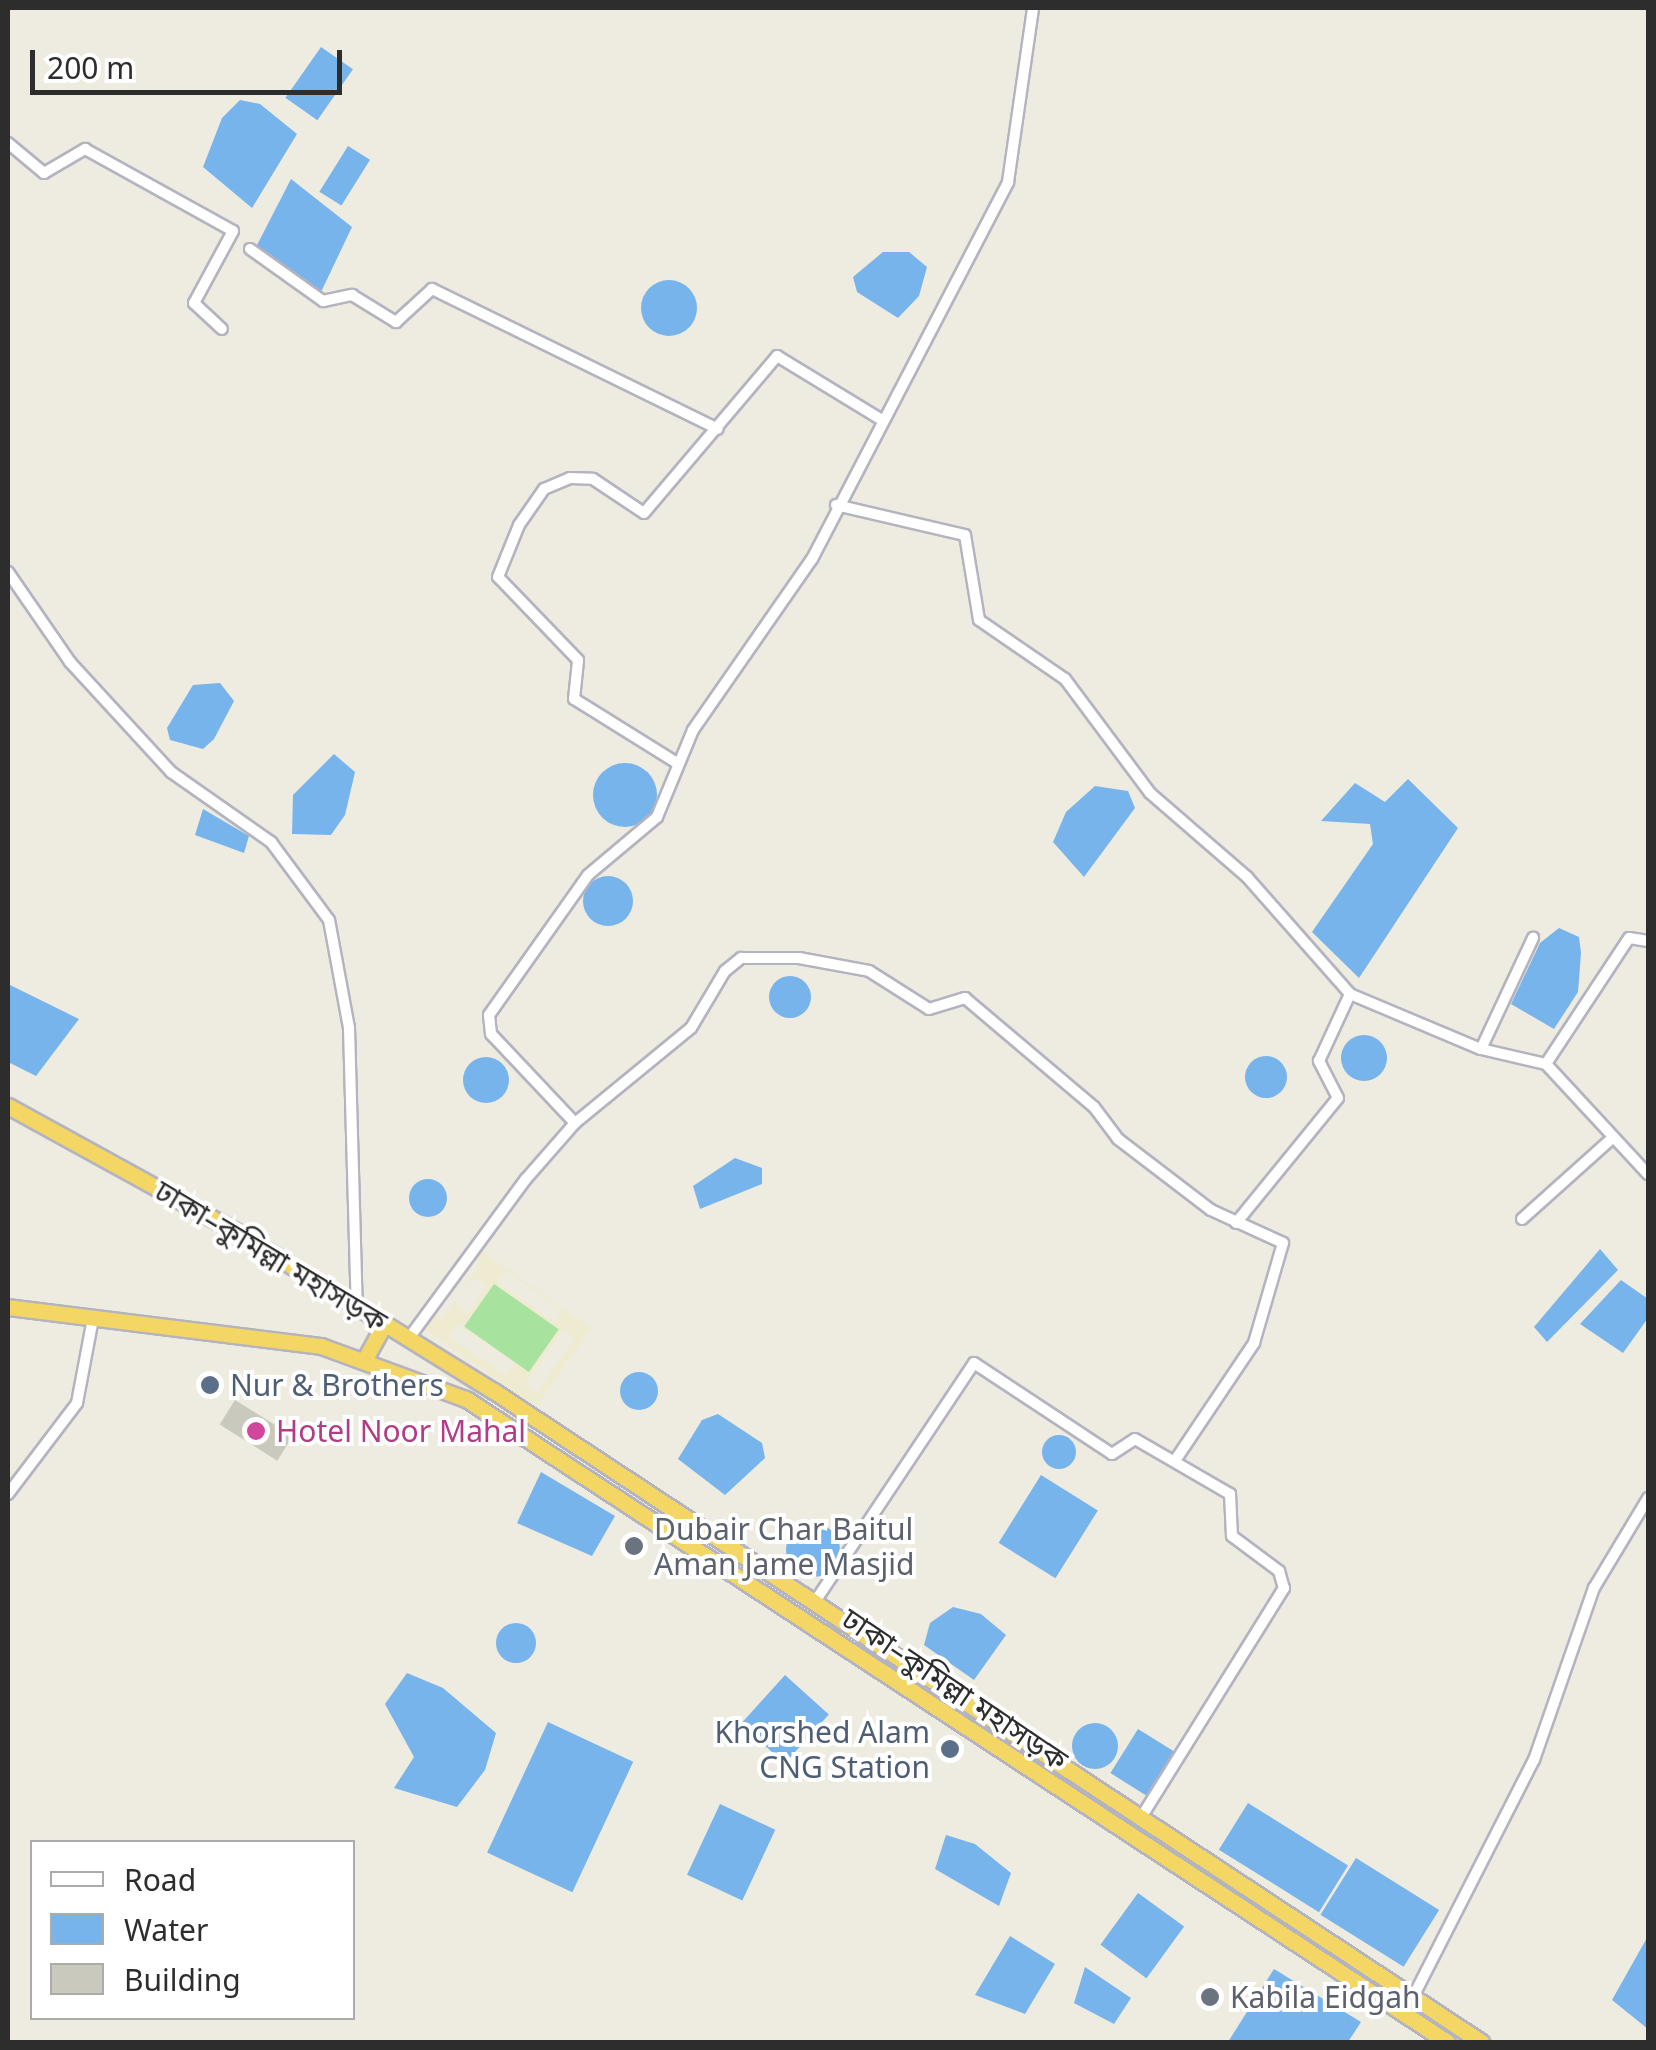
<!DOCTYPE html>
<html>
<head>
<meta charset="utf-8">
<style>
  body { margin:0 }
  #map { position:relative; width:1656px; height:2050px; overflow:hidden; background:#eeebe0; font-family:"Noto Sans","Noto Sans Bengali",sans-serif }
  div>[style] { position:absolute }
  .education>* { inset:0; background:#eeebd1 }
  .green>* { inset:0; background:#a7e29f; transform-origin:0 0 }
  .water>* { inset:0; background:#77b4eb; transform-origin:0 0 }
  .round { border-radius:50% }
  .building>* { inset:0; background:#cac9be; transform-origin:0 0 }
  .roads { filter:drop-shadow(2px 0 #b4b3c0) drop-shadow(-2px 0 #b4b3c0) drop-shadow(0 2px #b4b3c0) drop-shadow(0 -2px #b4b3c0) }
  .minor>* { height:10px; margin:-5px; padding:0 5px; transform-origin:5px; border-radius:5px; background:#fff }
  .trunk>* { height:15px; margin:-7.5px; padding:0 7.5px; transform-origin:7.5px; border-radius:7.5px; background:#f3d663 }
  .dots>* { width:28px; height:28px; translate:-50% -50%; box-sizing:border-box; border:5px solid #fff; border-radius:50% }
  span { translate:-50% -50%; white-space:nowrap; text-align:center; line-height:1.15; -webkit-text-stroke:8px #fff; paint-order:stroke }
  .street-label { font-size:30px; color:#2d2d2d }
  .service-label { font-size:30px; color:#4e5e75 }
  .left { translate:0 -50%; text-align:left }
  .right { translate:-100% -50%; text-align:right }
  .hotel-label { font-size:30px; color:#b23c85 }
  .worship-label { font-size:30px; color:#5b616d }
  .frame { position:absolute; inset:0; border:10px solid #2d2d2d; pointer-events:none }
  .legend { position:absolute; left:30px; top:1840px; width:325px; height:180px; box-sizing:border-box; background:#fff; border:2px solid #ababab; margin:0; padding:12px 18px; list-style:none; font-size:30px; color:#2d2d2d }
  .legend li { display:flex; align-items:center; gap:20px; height:50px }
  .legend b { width:50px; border:2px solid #ababab }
  .scale { position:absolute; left:30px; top:50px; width:312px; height:45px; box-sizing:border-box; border:5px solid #2d2d2d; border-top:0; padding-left:12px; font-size:30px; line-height:35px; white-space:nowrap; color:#2d2d2d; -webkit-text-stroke:8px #fff; paint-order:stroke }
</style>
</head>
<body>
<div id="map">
  <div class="education">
    <div style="clip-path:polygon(evenodd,475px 1247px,591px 1328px,536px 1407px,420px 1326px,475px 1247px,470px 1256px,480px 1263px,463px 1289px,474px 1278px,486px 1286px,467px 1315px,454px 1301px,443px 1318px,433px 1312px,470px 1256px,475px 1247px,505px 1271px,563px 1310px,555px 1322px,497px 1283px,505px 1271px,475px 1247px,457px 1324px,515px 1363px,507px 1376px,449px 1337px,457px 1324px,475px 1247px,562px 1330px,574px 1339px,536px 1393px,525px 1384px,562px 1330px)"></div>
  </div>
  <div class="green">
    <div style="left:494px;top:1284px;width:79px;height:52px;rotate:35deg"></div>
  </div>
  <div class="water">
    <div style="left:321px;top:47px;width:39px;height:62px;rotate:35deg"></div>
    <div style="clip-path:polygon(240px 100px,260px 104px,297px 134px,252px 208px,203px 167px,222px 118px)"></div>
    <div style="left:348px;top:146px;width:26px;height:54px;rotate:32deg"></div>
    <div style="clip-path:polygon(291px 179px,352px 227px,321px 292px,256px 247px)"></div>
    <div style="clip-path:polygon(883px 252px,909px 252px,927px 267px,919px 296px,898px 318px,857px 292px,853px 277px)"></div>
    <div class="round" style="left:641px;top:280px;width:56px;height:56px"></div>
    <div style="clip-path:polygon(220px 683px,234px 701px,214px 739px,203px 749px,170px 740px,167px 728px,193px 685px)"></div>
    <div style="clip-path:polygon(334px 754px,355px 772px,345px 815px,331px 835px,292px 834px,293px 795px)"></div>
    <div class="round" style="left:593px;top:763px;width:64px;height:64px"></div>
    <div style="clip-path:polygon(1408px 779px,1458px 828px,1359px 978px,1312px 932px,1373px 844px,1370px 824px,1321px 821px,1355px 783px,1385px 802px)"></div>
    <div style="clip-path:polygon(1095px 786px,1128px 791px,1135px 808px,1084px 877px,1053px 842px,1066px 812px)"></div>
    <div style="clip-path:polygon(203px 809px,249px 836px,244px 853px,195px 835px)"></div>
    <div class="round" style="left:583px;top:876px;width:50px;height:50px"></div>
    <div style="clip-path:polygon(1559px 928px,1579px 937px,1581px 953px,1578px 992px,1554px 1029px,1511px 1004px,1540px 943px)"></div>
    <div class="round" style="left:769px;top:976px;width:42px;height:42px"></div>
    <div style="clip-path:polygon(8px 984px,79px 1019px,36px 1076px,8px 1062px)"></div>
    <div class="round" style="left:1341px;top:1035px;width:46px;height:46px"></div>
    <div class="round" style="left:1245px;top:1056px;width:42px;height:42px"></div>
    <div class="round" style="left:463px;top:1057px;width:46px;height:46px"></div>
    <div style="clip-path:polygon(735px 1158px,762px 1168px,762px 1184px,700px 1209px,693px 1186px)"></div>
    <div class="round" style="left:409px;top:1179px;width:38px;height:38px"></div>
    <div style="clip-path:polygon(1600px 1249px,1618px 1270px,1547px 1342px,1534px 1327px)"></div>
    <div style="clip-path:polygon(1621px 1280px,1648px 1299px,1648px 1318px,1623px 1353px,1580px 1324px)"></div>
    <div class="round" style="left:620px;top:1372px;width:38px;height:38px"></div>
    <div style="clip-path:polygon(718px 1414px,762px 1443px,765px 1458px,725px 1495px,678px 1459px,702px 1420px)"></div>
    <div class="round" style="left:1042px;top:1435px;width:34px;height:34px"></div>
    <div style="clip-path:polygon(541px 1472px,615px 1516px,592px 1556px,517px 1523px)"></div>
    <div style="left:1041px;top:1475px;width:67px;height:80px;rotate:32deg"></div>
    <div class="round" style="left:786px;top:1523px;width:54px;height:54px"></div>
    <div style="clip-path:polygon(953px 1607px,981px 1614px,1006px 1635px,974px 1680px,924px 1645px,930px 1623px)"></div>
    <div class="round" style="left:496px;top:1623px;width:40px;height:40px"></div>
    <div style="clip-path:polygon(407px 1673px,443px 1688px,496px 1733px,485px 1770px,457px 1807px,394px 1788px,414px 1757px,385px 1704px)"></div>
    <div style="left:785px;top:1675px;width:59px;height:66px;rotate:42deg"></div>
    <div style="left:548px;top:1722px;width:94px;height:144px;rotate:25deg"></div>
    <div class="round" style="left:1072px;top:1723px;width:46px;height:46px"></div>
    <div style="left:1138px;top:1729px;width:45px;height:52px;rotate:32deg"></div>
    <div style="left:1248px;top:1803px;width:118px;height:55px;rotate:32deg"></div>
    <div style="left:720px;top:1804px;width:61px;height:78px;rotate:25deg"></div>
    <div style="clip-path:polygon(946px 1835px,975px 1844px,1011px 1873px,999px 1906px,935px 1869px)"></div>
    <div style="left:1356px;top:1858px;width:98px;height:67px;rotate:32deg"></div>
    <div style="left:1138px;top:1893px;width:57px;height:64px;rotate:36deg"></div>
    <div style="clip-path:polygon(1010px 1936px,1055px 1964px,1025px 2014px,975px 1995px)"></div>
    <div style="clip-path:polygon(1648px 1936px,1648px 2029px,1612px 2000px)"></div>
    <div style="clip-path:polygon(1085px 1967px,1131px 1998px,1114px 2024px,1074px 2003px)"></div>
    <div style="clip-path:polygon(1274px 1969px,1361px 2022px,1348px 2042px,1228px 2042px)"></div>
  </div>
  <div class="building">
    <div style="left:235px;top:1400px;width:68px;height:29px;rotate:32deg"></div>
  </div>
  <div class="roads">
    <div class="minor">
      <div style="left:8px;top:143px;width:47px;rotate:39.8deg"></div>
      <div style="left:44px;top:173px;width:48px;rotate:-30.3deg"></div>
      <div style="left:85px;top:149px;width:169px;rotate:29deg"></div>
      <div style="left:233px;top:231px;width:82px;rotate:118.4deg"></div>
      <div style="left:194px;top:303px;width:38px;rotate:43deg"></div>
      <div style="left:250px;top:249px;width:90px;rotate:35.5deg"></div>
      <div style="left:323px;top:301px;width:30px;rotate:-12deg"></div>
      <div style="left:352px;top:295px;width:52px;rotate:31.5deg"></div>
      <div style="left:396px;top:322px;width:49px;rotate:-42.5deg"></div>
      <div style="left:432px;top:289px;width:318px;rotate:26.1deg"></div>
      <div style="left:836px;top:505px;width:132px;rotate:13.1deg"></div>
      <div style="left:965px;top:535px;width:86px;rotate:80.6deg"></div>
      <div style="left:979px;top:620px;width:104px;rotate:34.5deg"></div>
      <div style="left:1065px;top:679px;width:142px;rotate:53.3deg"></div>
      <div style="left:1150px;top:793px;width:128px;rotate:40.9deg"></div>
      <div style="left:1247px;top:877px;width:156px;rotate:48.6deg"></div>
      <div style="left:1350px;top:994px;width:142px;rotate:22.8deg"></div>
      <div style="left:1481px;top:1049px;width:67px;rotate:13deg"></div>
      <div style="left:8px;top:572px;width:109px;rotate:55.4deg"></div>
      <div style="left:70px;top:662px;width:149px;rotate:47.4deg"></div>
      <div style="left:171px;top:772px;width:122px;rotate:35deg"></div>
      <div style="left:271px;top:842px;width:97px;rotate:53.4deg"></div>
      <div style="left:329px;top:920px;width:110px;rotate:79.5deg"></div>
      <div style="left:349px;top:1028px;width:278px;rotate:88.4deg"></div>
      <div style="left:677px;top:763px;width:121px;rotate:-148.1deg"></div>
      <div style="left:574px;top:699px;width:39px;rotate:-84deg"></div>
      <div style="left:578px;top:660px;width:115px;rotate:-133.9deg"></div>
      <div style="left:498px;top:577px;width:56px;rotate:-68deg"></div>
      <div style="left:519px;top:525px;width:44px;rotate:-55.2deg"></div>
      <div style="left:544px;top:489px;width:28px;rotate:-23deg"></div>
      <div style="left:570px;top:478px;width:23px;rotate:2deg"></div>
      <div style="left:593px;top:479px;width:61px;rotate:33.7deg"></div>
      <div style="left:644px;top:513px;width:206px;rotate:-49.7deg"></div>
      <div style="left:777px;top:356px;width:123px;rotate:31.4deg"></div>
      <div style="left:1648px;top:941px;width:19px;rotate:-171deg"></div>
      <div style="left:1629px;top:938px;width:151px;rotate:123.4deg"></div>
      <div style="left:1546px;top:1064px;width:150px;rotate:47.2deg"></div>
      <div style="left:1481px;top:1049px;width:123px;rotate:-64.9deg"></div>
      <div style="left:575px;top:1123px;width:122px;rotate:-133.3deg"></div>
      <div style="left:491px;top:1034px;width:19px;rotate:-96deg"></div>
      <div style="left:489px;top:1015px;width:171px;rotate:-54.7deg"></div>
      <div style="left:588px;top:875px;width:90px;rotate:-40deg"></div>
      <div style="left:657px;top:817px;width:94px;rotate:-67.5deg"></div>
      <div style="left:693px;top:730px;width:208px;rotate:-55.2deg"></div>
      <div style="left:812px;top:559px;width:425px;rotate:-62.5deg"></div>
      <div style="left:1008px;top:182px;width:176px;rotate:-81.8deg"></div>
      <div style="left:1522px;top:1219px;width:118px;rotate:-41.9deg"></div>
      <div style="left:1236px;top:1223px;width:161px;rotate:-50.8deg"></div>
      <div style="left:1338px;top:1098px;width:42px;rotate:-117.2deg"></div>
      <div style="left:1319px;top:1061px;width:74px;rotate:-65.2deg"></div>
      <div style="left:409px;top:1338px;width:197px;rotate:-53.7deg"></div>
      <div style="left:526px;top:1179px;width:74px;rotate:-48.8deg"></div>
      <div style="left:575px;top:1123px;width:150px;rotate:-39.3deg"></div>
      <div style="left:691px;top:1028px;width:66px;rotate:-59.2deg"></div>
      <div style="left:725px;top:971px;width:21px;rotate:-39deg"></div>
      <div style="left:741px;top:958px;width:58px"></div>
      <div style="left:799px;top:958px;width:71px;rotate:10.5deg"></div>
      <div style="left:869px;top:971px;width:71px;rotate:32.3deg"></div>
      <div style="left:929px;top:1009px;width:38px;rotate:-17deg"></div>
      <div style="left:965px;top:998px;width:169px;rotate:40.2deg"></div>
      <div style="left:1094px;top:1107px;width:40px;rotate:53deg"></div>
      <div style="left:1118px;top:1139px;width:117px;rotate:37.4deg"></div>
      <div style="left:1211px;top:1210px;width:79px;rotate:24.6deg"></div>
      <div style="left:1283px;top:1243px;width:104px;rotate:106.2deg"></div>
      <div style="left:1254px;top:1343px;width:140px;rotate:123.9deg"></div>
      <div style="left:8px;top:1494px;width:114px;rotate:-52.8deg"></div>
      <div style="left:77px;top:1403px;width:86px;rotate:-79.3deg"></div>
      <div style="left:818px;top:1597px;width:281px;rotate:-56.3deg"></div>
      <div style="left:974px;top:1363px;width:165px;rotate:33.4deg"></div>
      <div style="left:1112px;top:1454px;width:27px;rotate:-33deg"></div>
      <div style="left:1135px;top:1439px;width:110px;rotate:30.1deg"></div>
      <div style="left:1230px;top:1494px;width:42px;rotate:87.3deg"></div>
      <div style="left:1232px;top:1536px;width:59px;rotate:36.7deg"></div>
      <div style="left:1279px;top:1571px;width:18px;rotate:74deg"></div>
      <div style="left:1284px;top:1588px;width:265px;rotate:121.9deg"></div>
      <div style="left:1412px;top:1999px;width:268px;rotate:-63deg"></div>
      <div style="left:1534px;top:1760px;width:182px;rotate:-70.8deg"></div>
      <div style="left:1594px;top:1588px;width:105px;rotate:-59deg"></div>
    </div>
    <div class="trunk">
      <div style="left:8px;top:1106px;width:261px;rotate:28.8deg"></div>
      <div style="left:237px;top:1232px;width:300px;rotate:31.8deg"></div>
      <div style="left:492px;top:1390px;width:1185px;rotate:33.39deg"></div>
      <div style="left:8px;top:1307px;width:315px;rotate:7.1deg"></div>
      <div style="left:321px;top:1346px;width:154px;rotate:20.1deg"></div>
      <div style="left:466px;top:1399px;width:1173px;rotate:33.24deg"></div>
      <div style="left:366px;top:1357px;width:39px;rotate:-61deg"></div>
    </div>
  </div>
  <div class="dots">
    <div style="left:210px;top:1385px;background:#5c6f8a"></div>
    <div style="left:256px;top:1431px;background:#d1479c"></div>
    <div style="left:634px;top:1546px;background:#6b7280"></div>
    <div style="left:950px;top:1749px;background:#5c6f8a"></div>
    <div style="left:1210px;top:1997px;background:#6b7280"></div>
  </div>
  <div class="street-label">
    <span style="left:271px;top:1256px;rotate:31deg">ঢাকা–কুমিল্লা মহাসড়ক</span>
    <span style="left:955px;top:1689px;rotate:34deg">ঢাকা–কুমিল্লা মহাসড়ক</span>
  </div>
  <div class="service-label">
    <span class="left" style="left:230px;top:1385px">Nur &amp; Brothers</span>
    <span class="right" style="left:930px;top:1749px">Khorshed Alam<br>CNG Station</span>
  </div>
  <div class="hotel-label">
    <span class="left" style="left:276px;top:1431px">Hotel Noor Mahal</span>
  </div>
  <div class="worship-label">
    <span class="left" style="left:654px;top:1546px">Dubair Char Baitul<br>Aman Jame Masjid</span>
    <span class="left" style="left:1230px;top:1997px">Kabila Eidgah</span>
  </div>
  <div class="frame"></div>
  <ul class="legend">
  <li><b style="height:12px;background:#fff"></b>Road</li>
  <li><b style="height:28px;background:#77b4eb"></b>Water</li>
  <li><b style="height:28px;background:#cac9be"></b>Building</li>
  </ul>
  <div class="scale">200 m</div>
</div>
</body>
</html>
